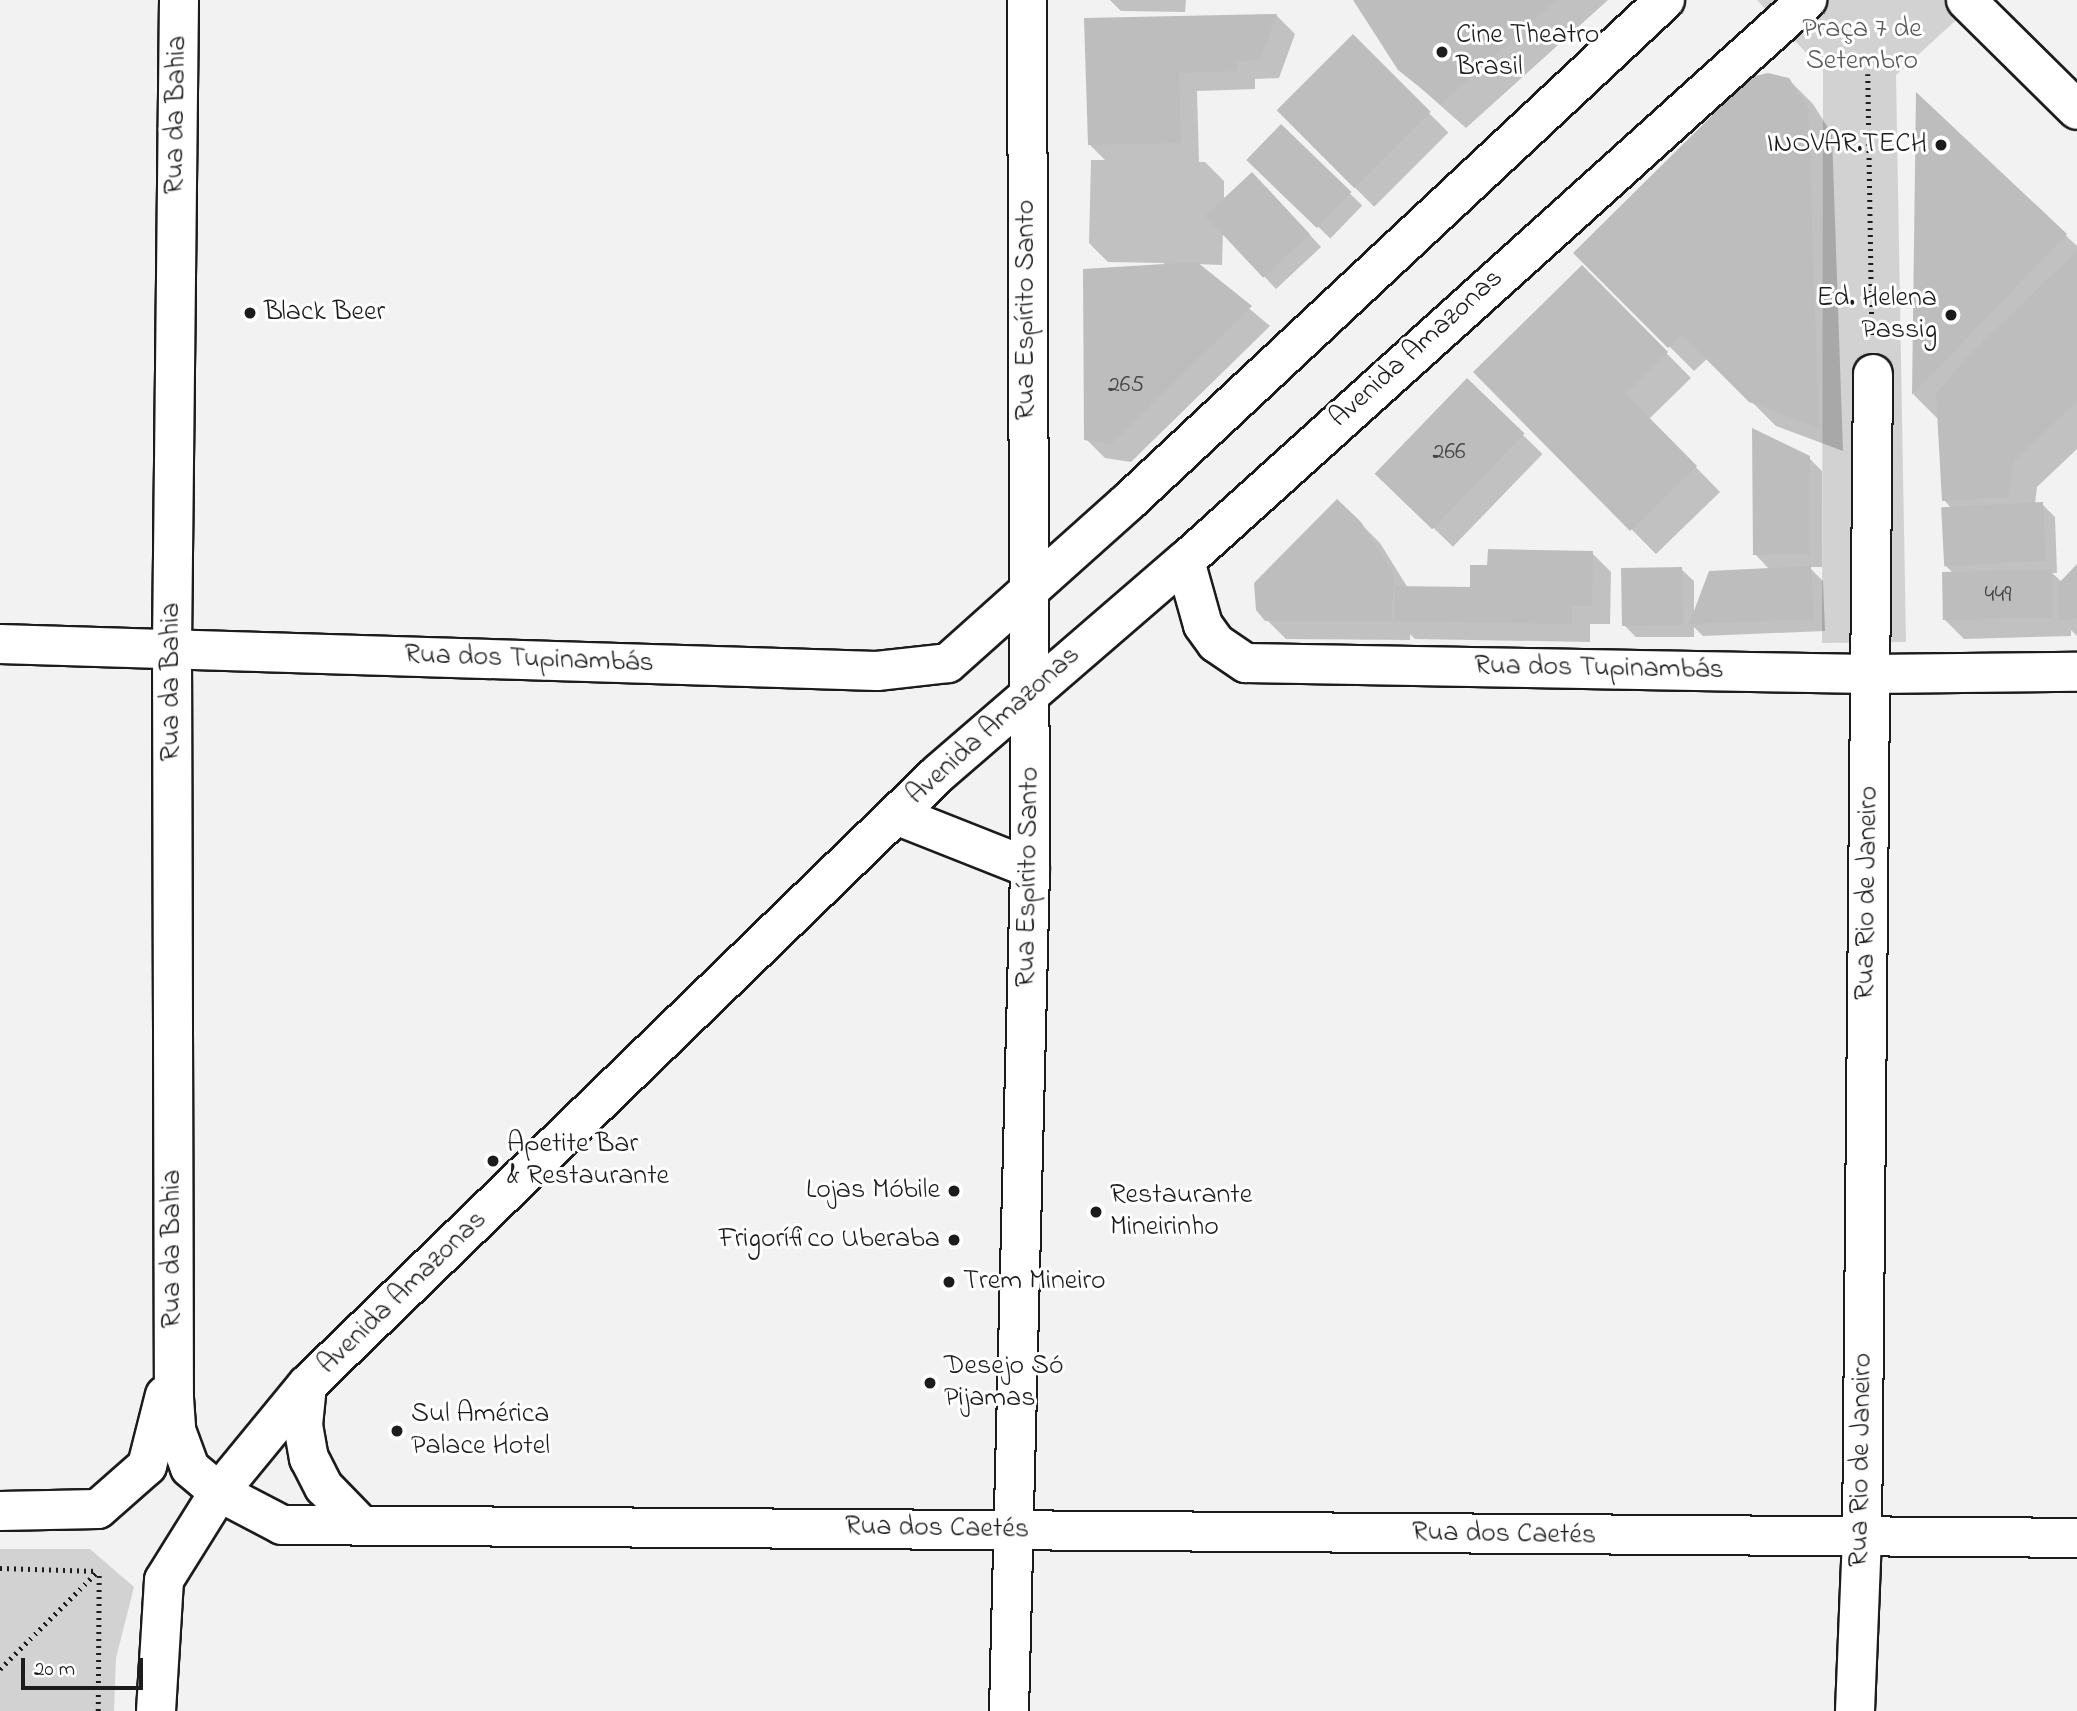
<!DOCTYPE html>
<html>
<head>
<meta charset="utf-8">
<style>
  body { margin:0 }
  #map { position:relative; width:2077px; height:1711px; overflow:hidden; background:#f2f2f2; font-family:"Indie Flower",sans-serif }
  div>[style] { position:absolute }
  .green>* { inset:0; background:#d2d2d2 }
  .shadow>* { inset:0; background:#0003; transform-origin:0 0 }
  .building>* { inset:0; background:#bdbdbd; transform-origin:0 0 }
  .path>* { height:4.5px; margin-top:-2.25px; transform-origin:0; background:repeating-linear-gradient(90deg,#1c1c1c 0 2px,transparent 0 7px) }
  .roads { filter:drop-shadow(2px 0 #1c1c1c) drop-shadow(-2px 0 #1c1c1c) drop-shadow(0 2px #1c1c1c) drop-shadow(0 -2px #1c1c1c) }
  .minor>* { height:38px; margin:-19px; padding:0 19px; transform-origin:19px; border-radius:19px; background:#fff }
  .tertiary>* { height:38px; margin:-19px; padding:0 19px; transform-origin:19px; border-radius:19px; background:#fff }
  .secondary>* { height:38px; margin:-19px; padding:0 19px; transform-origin:19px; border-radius:19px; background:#fff }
  .primary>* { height:38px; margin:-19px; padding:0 19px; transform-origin:19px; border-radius:19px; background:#fff }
  .dots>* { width:19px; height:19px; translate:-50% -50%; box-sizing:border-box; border:4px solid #fff; border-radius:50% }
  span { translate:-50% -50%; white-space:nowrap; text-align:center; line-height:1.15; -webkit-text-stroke:6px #fff; paint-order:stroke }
  .number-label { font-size:24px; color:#444 }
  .number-label span { -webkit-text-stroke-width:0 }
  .park-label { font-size:28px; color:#5c5c5c }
  .poi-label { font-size:28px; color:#1c1c1c }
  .left { translate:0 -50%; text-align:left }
  .right { translate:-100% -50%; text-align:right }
  .street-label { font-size:28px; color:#1c1c1c }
  .scale { position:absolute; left:21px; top:1658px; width:122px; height:32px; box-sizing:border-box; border:4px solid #1c1c1c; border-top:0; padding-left:9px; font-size:21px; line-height:24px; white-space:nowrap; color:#1c1c1c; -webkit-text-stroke:5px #fff; paint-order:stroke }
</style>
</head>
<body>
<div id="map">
  <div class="green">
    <div style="clip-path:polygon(1757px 0,1978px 0,1896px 75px,1906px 642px,1822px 643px,1823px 71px)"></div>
    <div style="clip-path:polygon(0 1549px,90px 1549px,134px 1587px,116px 1658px,114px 1711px,0 1711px)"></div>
  </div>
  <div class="shadow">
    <div style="clip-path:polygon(1110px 0,1186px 0,1185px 12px,1121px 11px)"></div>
    <div style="clip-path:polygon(1354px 0,1608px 0,1466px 128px,1399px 69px)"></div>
    <div style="clip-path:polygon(1276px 15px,1295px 34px,1279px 78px,1255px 79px,1255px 89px,1197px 91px,1199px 162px,1205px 162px,1224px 181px,1224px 200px,1265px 186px,1321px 247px,1276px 289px,1223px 232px,1222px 265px,1196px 264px,1270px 326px,1131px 462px,1105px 458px,1086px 439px,1164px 263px,1108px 262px,1089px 243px,1091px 160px,1105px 160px,1089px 144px,1086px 20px)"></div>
    <div style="left:1353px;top:37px;width:135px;height:105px;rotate:45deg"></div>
    <div style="clip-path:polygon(1788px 79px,1813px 104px,1832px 134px,1843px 451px,1776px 426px,1708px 358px,1694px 371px,1576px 253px)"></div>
    <div style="clip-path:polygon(1917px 96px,2077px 246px,2077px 449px,2037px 487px,2035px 504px,2042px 504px,2055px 517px,2057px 573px,2052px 573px,2062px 582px,2077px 566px,2077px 636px,2071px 630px,2071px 636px,1964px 639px,1945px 620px,1955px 575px,1945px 565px,1952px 509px,1944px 500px,1939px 420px,1914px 395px)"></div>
    <div style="left:1281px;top:127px;width:113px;height:46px;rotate:44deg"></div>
    <div style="clip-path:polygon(1582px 268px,1691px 378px,1649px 419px,1720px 492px,1656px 554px,1476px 372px)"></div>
    <div style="left:1467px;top:381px;width:105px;height:129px;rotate:44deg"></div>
    <div style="clip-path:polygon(1809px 458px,1822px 471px,1822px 567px,1809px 567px,1823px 581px,1825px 631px,1703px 636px,1694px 627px,1694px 637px,1636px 637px,1624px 625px,1681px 569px,1694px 581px,1694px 615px,1770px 570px,1755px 554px)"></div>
    <div style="clip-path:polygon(1360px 523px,1380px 543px,1408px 588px,1472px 589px,1489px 567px,1592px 553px,1611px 572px,1610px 624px,1590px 624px,1590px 642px,1415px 639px,1410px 634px,1410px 640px,1286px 639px,1267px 620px)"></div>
  </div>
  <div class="building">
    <div style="clip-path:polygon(1353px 0,1556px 0,1441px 104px,1398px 70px)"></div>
    <div style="clip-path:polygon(1277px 14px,1260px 60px,1237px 61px,1237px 71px,1179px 73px,1181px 143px,1088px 145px,1084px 18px)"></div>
    <div style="left:1353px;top:34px;width:110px;height:108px;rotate:45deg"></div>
    <div style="clip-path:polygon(1768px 73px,1789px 78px,1808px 108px,1819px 428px,1749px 402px,1682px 335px,1668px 348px,1573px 253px,1751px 77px)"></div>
    <div style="clip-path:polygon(1916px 92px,2067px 234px,1912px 395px)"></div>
    <div style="left:1281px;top:124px;width:98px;height:50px;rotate:44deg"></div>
    <div style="left:1252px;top:172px;width:85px;height:64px;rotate:47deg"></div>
    <div style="clip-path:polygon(2077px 251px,2077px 401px,2013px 462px,2008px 498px,1942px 501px,1936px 394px,1970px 354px)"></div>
    <div style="clip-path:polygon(1197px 262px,1252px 306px,1111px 444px,1084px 440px,1083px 269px)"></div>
    <div style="clip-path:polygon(1582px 265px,1668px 352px,1626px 394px,1697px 466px,1630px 531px,1473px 372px)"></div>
    <div style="left:1467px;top:378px;width:80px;height:133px;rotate:44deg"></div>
    <div style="clip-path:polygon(1752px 428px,1810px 456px,1810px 555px,1753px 555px)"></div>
    <div style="clip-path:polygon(1337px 499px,1361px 522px,1394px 574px,1392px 621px,1265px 621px,1256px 610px,1254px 583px)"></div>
    <div style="left:2043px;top:502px;width:59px;height:102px;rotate:87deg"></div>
    <div style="clip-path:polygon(1488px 549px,1593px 551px,1592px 606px,1572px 606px,1572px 624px,1394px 621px,1395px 586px,1470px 587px,1470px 565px,1487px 565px)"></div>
    <div style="clip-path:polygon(2077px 564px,2077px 619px,2058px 620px,2058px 584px)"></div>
    <div style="clip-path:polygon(1811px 566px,1814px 619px,1689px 624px,1709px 571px)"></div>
    <div style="left:1682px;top:567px;width:58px;height:61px;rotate:89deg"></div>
    <div style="left:2052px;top:570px;width:48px;height:110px;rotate:89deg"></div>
  </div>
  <div class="path">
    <div style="left:1868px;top:74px;width:261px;rotate:89.1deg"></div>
    <div style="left:0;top:1568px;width:98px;rotate:1.8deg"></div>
    <div style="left:0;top:1669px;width:139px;rotate:-45deg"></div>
    <div style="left:98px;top:1711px;width:140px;rotate:-89.6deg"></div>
  </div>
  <div class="roads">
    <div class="minor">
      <div style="left:1185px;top:561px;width:66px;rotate:74.3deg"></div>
      <div style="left:1203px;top:625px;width:22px;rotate:54deg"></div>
      <div style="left:1216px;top:643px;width:36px;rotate:34deg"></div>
      <div style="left:1246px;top:663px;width:624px;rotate:1.01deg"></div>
      <div style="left:1870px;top:674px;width:207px;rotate:-0.6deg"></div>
      <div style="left:1862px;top:1539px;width:1165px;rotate:-89.46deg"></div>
    </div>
    <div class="tertiary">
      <div style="left:179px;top:0;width:649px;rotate:90.62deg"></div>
      <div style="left:172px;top:649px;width:749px;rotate:89.85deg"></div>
      <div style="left:174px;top:1398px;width:32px;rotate:86deg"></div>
      <div style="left:176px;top:1430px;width:40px;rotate:69.8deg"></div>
      <div style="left:190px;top:1468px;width:38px;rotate:40deg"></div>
      <div style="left:219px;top:1492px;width:71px;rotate:27.6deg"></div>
      <div style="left:282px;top:1525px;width:1795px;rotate:0.41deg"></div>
      <div style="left:0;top:1511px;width:98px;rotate:-1.2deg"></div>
      <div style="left:98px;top:1509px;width:65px;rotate:-41.3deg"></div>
      <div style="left:147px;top:1466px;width:73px;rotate:-75.8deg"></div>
      <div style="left:1009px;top:1711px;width:843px;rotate:-88.57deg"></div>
      <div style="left:1030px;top:868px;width:868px;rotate:-90.2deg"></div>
      <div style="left:1855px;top:1711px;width:172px;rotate:-87.7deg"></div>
    </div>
    <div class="secondary">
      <div style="left:1966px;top:0;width:156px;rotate:44.7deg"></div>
    </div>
    <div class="primary">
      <div style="left:0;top:644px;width:877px;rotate:1.76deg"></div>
      <div style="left:877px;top:671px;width:71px;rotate:-6.4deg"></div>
      <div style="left:948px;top:663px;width:241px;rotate:-41.8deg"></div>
      <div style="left:1128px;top:502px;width:735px;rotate:-43.07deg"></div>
      <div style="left:896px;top:815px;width:144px;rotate:21.6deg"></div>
      <div style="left:307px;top:1385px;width:40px;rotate:95.7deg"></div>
      <div style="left:303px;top:1425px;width:34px;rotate:80deg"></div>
      <div style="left:309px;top:1458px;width:33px;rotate:63deg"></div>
      <div style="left:324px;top:1487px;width:53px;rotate:45.8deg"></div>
      <div style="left:156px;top:1711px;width:131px;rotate:-86.5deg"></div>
      <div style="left:164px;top:1580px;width:104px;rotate:-58deg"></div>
      <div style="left:219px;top:1492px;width:139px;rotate:-50.6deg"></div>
      <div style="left:307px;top:1385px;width:880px;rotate:-44.08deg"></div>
      <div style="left:939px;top:773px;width:325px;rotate:-40.8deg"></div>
      <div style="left:1185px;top:561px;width:838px;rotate:-42.05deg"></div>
    </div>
  </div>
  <div class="dots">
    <div style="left:1442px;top:52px;background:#1c1c1c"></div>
    <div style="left:1941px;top:145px;background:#1c1c1c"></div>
    <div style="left:250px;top:313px;background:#1c1c1c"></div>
    <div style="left:1951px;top:315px;background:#1c1c1c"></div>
    <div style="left:493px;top:1161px;background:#1c1c1c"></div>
    <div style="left:954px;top:1191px;background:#1c1c1c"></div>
    <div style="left:1096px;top:1212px;background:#1c1c1c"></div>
    <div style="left:954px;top:1240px;background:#1c1c1c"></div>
    <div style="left:949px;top:1282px;background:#1c1c1c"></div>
    <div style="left:930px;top:1383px;background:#1c1c1c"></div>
    <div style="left:397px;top:1431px;background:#1c1c1c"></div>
  </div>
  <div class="number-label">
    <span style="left:1126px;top:386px">265</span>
    <span style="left:1449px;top:453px">266</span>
    <span style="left:1998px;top:596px">449</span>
  </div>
  <div class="park-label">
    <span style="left:1862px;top:46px">Praça 7 de<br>Setembro</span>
  </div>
  <div class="poi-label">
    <span class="left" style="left:1456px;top:52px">Cine Theatro<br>Brasil</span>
    <span class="right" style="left:1927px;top:145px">INOVAR.TECH</span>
    <span class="right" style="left:1937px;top:315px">Ed. Helena<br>Passig</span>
    <span class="left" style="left:264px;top:313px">Black Beer</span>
    <span class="left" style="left:507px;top:1161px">Apetite Bar<br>&amp; Restaurante</span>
    <span class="right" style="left:940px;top:1191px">Lojas Móbile</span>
    <span class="left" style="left:1110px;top:1212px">Restaurante<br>Mineirinho</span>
    <span class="right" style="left:940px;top:1240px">Frigorífico Uberaba</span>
    <span class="left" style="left:963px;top:1282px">Trem Mineiro</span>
    <span class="left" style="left:944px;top:1383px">Desejo Só<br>Pijamas</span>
    <span class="left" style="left:411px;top:1431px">Sul América<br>Palace Hotel</span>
  </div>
  <div class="street-label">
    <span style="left:177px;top:115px;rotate:-89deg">Rua da Bahia</span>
    <span style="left:1027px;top:310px;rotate:-90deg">Rua Espírito Santo</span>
    <span style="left:1417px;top:349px;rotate:-42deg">Avenida Amazonas</span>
    <span style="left:529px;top:660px;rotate:2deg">Rua dos Tupinambás</span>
    <span style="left:1599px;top:669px;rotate:1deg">Rua dos Tupinambás</span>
    <span style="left:172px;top:682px;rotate:-90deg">Rua da Bahia</span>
    <span style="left:994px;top:726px;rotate:-42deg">Avenida Amazonas</span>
    <span style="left:1029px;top:877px;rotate:-89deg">Rua Espírito Santo</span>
    <span style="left:1868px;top:893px;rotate:-89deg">Rua Rio de Janeiro</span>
    <span style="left:173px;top:1249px;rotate:-90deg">Rua da Bahia</span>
    <span style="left:403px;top:1293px;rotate:-44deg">Avenida Amazonas</span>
    <span style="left:1862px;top:1460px;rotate:-89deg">Rua Rio de Janeiro</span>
    <span style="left:937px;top:1529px;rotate:1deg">Rua dos Caetés</span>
    <span style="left:1504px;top:1535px;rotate:1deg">Rua dos Caetés</span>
  </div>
  <div class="scale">20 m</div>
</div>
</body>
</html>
